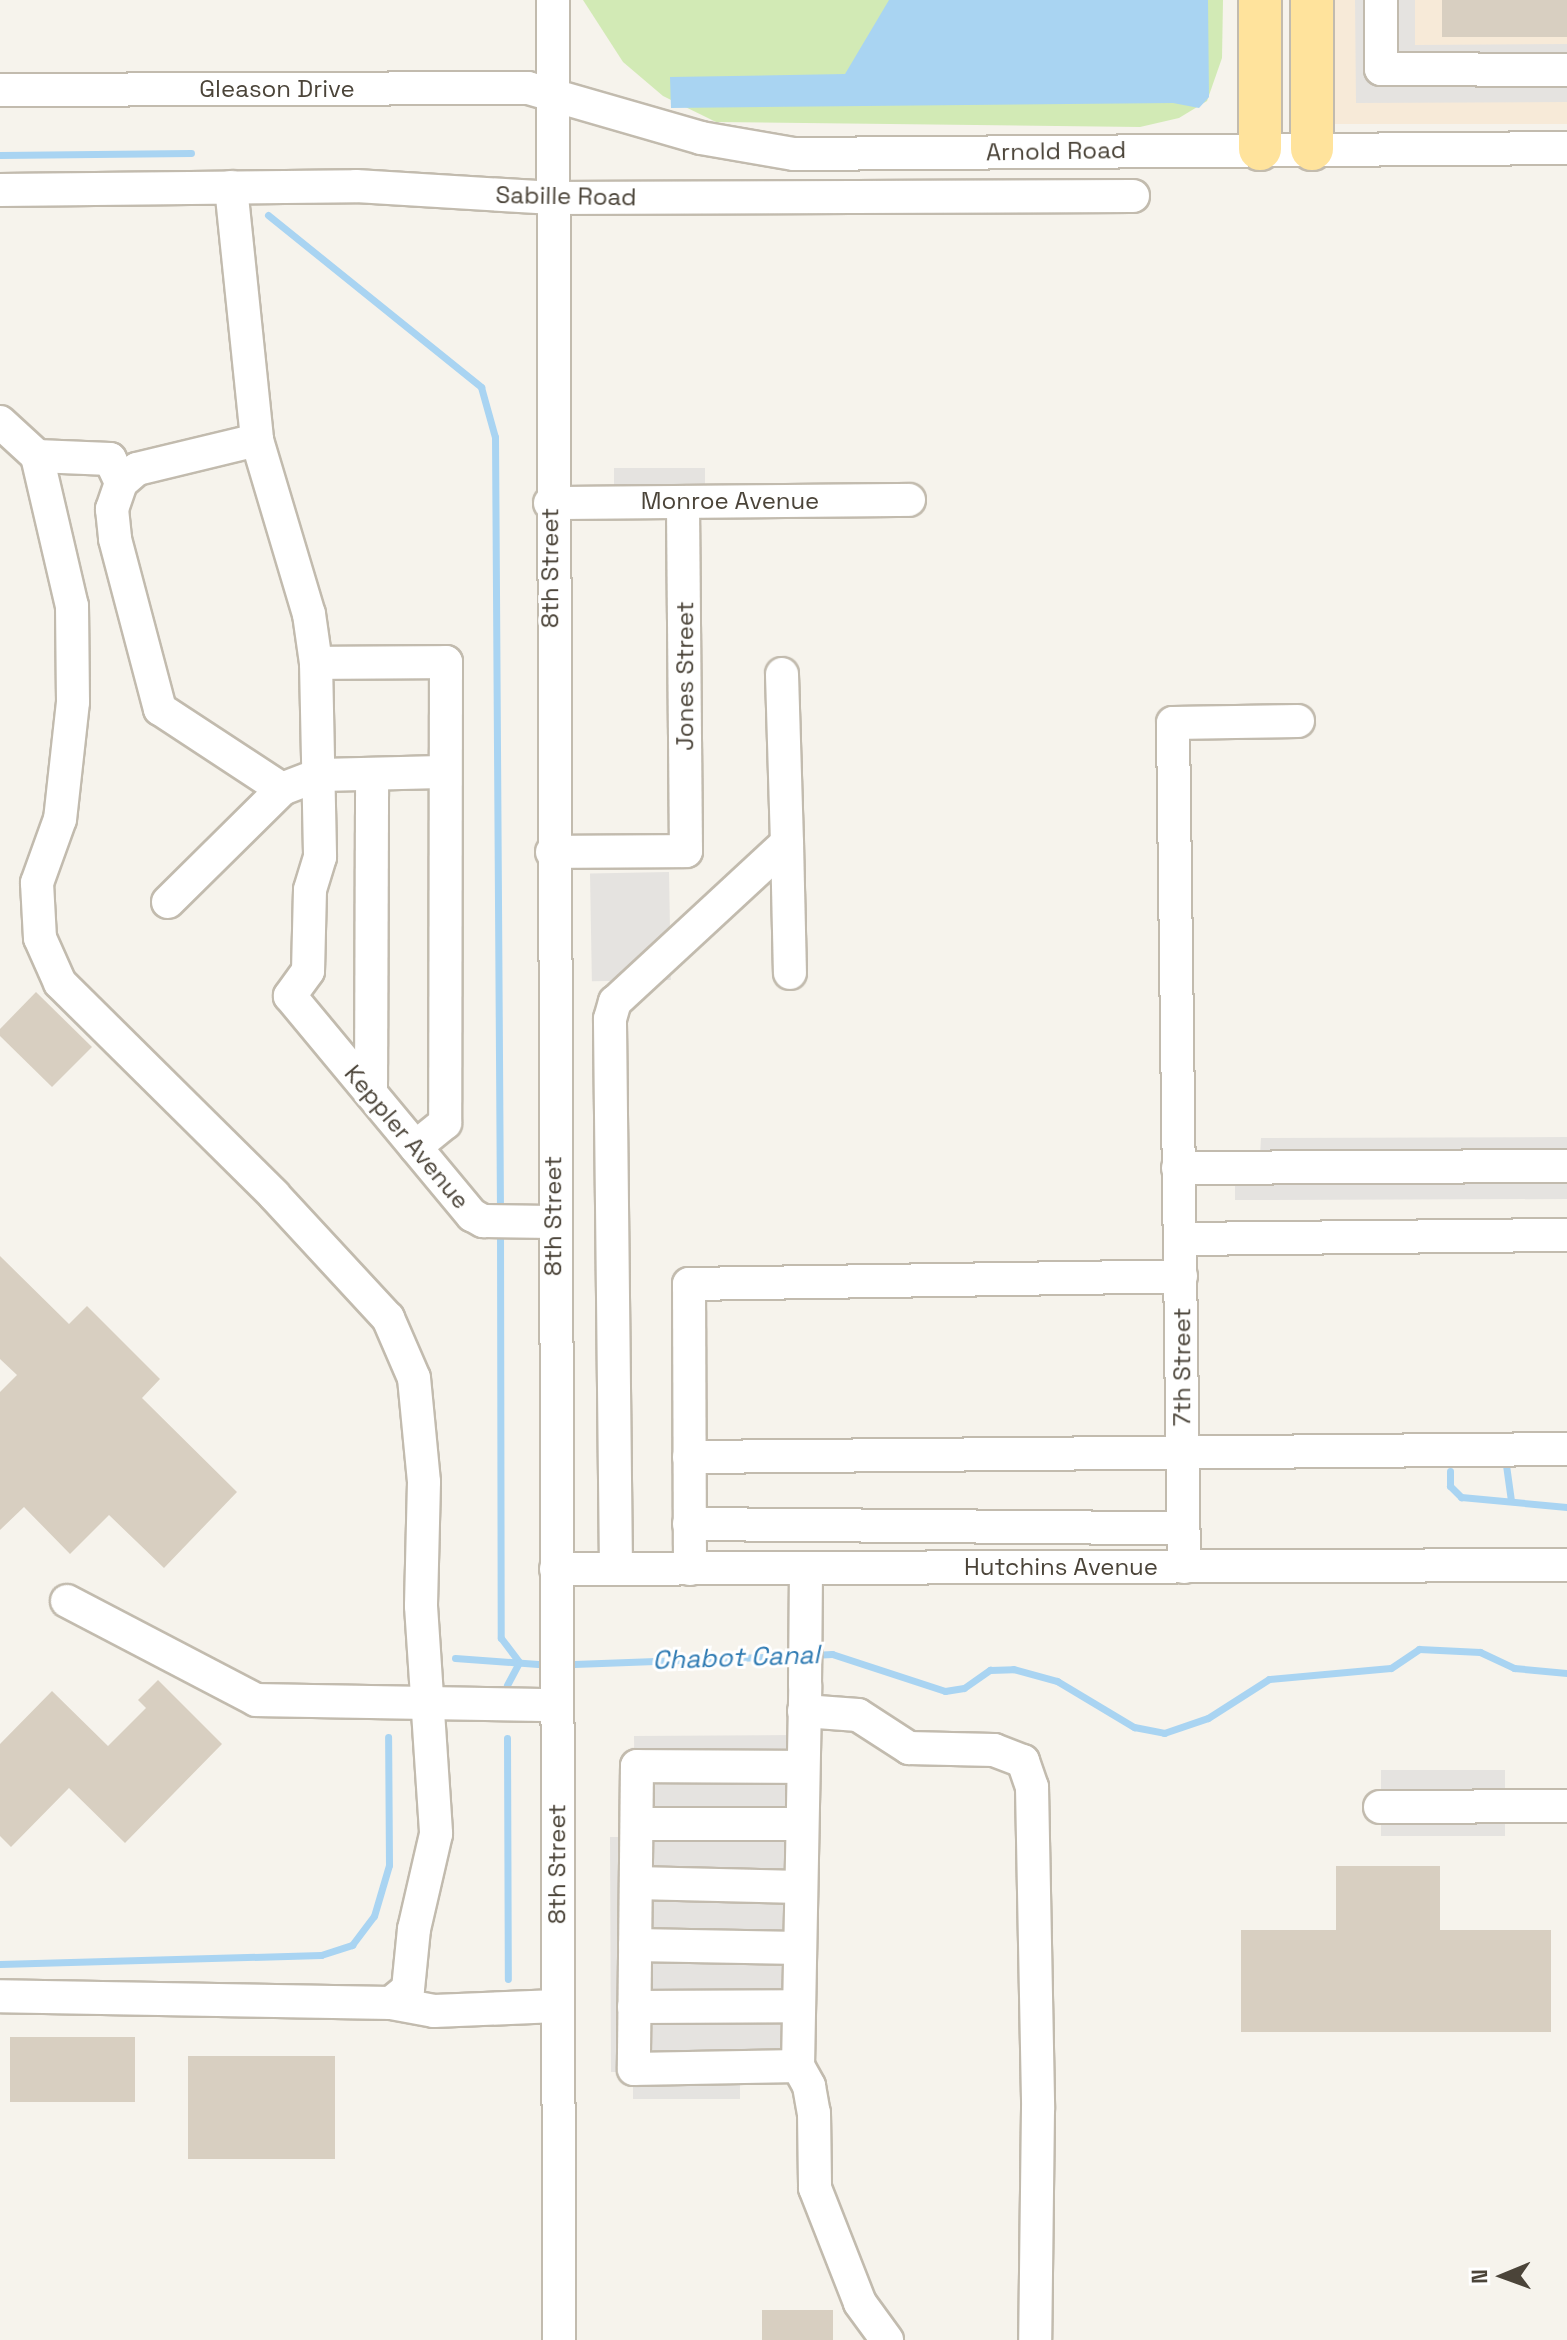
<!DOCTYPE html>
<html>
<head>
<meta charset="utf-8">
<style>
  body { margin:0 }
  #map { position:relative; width:1567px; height:2340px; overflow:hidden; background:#f6f3ec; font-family:"Space Grotesk",sans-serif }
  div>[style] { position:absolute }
  .commercial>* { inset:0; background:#f7ead8; transform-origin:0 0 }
  .green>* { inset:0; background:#d2eab5 }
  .parking>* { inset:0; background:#e5e3e0; transform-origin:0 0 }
  .water>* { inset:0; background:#a9d4f2 }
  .stream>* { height:7px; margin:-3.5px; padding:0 3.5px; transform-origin:3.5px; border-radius:3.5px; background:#a9d4f2 }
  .building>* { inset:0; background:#d8cfc1; transform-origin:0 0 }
  .roads { filter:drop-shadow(2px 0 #c2bbae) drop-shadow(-2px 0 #c2bbae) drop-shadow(0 2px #c2bbae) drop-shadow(0 -2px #c2bbae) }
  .minor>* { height:32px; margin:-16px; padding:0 16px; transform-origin:16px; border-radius:16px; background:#fff }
  .major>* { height:42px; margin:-21px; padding:0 21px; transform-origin:21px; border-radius:21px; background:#ffe39c }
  span { translate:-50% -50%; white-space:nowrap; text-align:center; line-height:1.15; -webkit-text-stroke:6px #fff; paint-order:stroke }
  .street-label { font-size:24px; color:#4b4439 }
  .water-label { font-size:26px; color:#2e7ab2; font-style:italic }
  .north { position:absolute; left:1463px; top:2236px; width:80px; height:80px; -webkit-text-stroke:6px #fff; paint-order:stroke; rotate:269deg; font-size:22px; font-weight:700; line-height:32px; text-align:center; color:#4b4439 }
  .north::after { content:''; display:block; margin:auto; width:28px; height:36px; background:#4b4439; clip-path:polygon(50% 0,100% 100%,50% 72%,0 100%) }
</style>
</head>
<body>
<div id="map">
  <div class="commercial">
    <div style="left:1334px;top:0;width:233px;height:124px"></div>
  </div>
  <div class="green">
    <div style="clip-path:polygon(583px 0,1223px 0,1222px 58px,1207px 101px,1179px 118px,1140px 127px,716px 122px,663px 96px,623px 62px)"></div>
  </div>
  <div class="parking">
    <div style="clip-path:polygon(1355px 0,1415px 0,1415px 45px,1567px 44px,1567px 102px,1356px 103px)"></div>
    <div style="left:614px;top:468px;width:91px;height:20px"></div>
    <div style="left:669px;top:872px;width:108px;height:79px;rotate:89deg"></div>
    <div style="clip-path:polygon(1567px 1137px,1567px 1199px,1235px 1200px,1235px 1156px,1260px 1156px,1261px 1138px)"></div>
    <div style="clip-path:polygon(794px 1735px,795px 2081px,740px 2082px,740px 2099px,633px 2099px,633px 2072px,611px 2072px,610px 1837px,635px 1837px,634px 1736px)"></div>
    <div style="left:1381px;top:1770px;width:124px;height:66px"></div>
  </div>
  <div class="water">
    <div style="clip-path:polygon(889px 0,1208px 0,1209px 97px,1199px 108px,1173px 103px,671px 108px,670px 77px,845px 74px)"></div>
  </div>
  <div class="stream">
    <div style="left:0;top:155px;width:191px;rotate:-0.6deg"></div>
    <div style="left:268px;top:215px;width:274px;rotate:38.9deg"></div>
    <div style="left:481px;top:387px;width:52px;rotate:74.4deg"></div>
    <div style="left:495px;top:437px;width:774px;rotate:89.63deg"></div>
    <div style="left:500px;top:1228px;width:410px;rotate:89.9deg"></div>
    <div style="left:501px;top:1638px;width:30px;rotate:53deg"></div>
    <div style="left:1506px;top:1465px;width:35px;rotate:82deg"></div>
    <div style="left:1450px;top:1471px;width:15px;rotate:90deg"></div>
    <div style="left:1450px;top:1486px;width:16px;rotate:45deg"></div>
    <div style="left:1461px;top:1497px;width:106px;rotate:5.4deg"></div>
    <div style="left:812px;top:1655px;width:20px;rotate:-3deg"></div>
    <div style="left:832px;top:1654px;width:119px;rotate:18.1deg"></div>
    <div style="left:945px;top:1691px;width:19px;rotate:-9deg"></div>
    <div style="left:964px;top:1688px;width:32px;rotate:-35deg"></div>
    <div style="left:990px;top:1670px;width:23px;rotate:-2deg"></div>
    <div style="left:1013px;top:1669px;width:46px;rotate:15.3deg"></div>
    <div style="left:1057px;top:1681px;width:90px;rotate:30.9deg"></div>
    <div style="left:1134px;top:1727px;width:31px;rotate:11deg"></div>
    <div style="left:1164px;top:1733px;width:46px;rotate:-18.8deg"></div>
    <div style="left:1208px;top:1718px;width:72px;rotate:-32.6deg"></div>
    <div style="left:1269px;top:1679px;width:122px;rotate:-5.2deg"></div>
    <div style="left:1391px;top:1668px;width:34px;rotate:-34deg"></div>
    <div style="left:1419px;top:1649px;width:61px;rotate:2.8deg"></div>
    <div style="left:1480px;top:1652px;width:38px;rotate:25deg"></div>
    <div style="left:1514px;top:1668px;width:53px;rotate:5.4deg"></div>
    <div style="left:455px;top:1658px;width:83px;rotate:4.1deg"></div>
    <div style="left:574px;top:1664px;width:221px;rotate:-2.1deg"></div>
    <div style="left:507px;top:1685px;width:26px;rotate:-62deg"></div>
    <div style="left:507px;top:1738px;width:241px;rotate:89.8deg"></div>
    <div style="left:0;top:1964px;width:321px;rotate:-1.6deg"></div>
    <div style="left:321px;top:1955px;width:33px;rotate:-18deg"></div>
    <div style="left:352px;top:1945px;width:36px;rotate:-53deg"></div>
    <div style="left:374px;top:1916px;width:53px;rotate:-73.6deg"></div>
    <div style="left:389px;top:1865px;width:128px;rotate:-90.4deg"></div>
  </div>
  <div class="building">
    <div style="left:1442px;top:0;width:125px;height:37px"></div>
    <div style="clip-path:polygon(36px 992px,92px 1047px,52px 1087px,0 1036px,0 1029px)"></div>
    <div style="clip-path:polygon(0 1256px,69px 1324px,87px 1306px,160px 1379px,142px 1398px,237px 1492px,164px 1568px,109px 1515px,70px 1554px,24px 1507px,0 1530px,0 1392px,17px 1375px,0 1359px)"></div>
    <div style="clip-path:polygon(158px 1680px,222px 1744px,125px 1843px,69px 1788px,11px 1847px,0 1836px,0 1744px,52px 1691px,108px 1746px,146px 1708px,138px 1700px)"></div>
    <div style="clip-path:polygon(1336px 1866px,1440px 1866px,1440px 1930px,1551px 1930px,1551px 2032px,1241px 2032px,1241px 1930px,1336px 1930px)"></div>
    <div style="left:10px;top:2037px;width:125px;height:65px"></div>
    <div style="left:188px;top:2056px;width:147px;height:103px"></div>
    <div style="left:762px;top:2310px;width:71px;height:30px"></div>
  </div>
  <div class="roads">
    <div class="minor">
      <div style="left:553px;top:0;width:2340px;rotate:89.85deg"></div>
      <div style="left:1381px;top:0;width:69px;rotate:90deg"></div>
      <div style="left:1381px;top:69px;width:186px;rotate:0.3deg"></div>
      <div style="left:0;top:90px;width:528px;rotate:-0.22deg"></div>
      <div style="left:528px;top:88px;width:180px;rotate:16.1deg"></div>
      <div style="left:701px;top:138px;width:94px;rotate:9.8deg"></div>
      <div style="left:794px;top:154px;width:773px;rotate:-0.44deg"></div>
      <div style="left:231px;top:187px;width:254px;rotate:84.1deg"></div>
      <div style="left:257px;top:440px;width:182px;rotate:73.4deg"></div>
      <div style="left:309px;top:614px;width:49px;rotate:81.9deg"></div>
      <div style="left:316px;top:663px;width:194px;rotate:88.8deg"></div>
      <div style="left:320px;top:857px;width:34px;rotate:107deg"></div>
      <div style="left:310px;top:890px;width:81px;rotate:91.4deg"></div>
      <div style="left:308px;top:971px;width:31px;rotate:126deg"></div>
      <div style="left:290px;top:996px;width:285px;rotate:50.3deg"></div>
      <div style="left:472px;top:1215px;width:13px;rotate:29deg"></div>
      <div style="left:483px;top:1221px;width:70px;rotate:0.8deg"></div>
      <div style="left:0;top:190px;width:356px;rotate:-0.6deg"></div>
      <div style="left:356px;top:186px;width:194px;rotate:3.5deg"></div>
      <div style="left:550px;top:198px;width:583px;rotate:-0.2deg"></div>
      <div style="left:0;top:422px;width:50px;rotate:42.6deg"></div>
      <div style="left:37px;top:456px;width:154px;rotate:76.9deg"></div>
      <div style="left:72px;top:606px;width:96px;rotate:89.4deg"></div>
      <div style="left:73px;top:702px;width:118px;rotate:96.3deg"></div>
      <div style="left:60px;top:819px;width:68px;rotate:109.8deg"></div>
      <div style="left:37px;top:883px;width:55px;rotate:86.9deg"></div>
      <div style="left:40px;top:938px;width:49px;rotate:66deg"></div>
      <div style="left:60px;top:983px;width:301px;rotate:44.7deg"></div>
      <div style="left:274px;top:1195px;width:168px;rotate:47.2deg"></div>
      <div style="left:388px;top:1318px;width:65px;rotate:66.6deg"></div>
      <div style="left:414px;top:1378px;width:104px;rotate:84.5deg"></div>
      <div style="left:424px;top:1482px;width:124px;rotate:91.4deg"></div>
      <div style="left:421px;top:1606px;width:228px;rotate:86.2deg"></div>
      <div style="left:436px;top:1834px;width:98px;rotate:103deg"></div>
      <div style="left:414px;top:1929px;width:60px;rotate:95.7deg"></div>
      <div style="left:408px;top:1989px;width:22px;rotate:141deg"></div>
      <div style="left:391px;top:2003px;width:391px;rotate:-179deg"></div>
      <div style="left:257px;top:440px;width:123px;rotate:166.4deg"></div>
      <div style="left:137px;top:469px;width:21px;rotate:139deg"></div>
      <div style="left:121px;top:483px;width:28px;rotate:109deg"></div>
      <div style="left:112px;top:509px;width:30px;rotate:84deg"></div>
      <div style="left:115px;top:539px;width:176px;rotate:75.2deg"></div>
      <div style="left:160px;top:709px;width:146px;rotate:33.3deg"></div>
      <div style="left:37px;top:456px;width:73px;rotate:2.4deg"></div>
      <div style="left:110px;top:459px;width:26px;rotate:65deg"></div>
      <div style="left:550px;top:503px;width:359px;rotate:-0.5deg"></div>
      <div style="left:316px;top:663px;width:130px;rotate:-0.4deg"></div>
      <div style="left:446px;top:662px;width:461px;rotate:90.1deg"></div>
      <div style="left:445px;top:1123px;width:38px;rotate:141deg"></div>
      <div style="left:787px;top:843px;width:130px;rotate:88.7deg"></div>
      <div style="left:552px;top:852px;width:134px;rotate:-0.4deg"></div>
      <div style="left:686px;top:851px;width:349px;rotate:-90.5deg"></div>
      <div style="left:168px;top:902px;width:161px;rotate:-44.7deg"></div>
      <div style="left:282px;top:789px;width:39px;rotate:-21deg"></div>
      <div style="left:318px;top:775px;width:127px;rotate:-1.4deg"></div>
      <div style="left:371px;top:1093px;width:319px;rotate:-89.8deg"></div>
      <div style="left:1178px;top:1168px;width:389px;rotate:-0.3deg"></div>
      <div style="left:1180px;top:1239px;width:387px;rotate:-0.6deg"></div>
      <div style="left:689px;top:1457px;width:878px;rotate:-0.52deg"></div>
      <div style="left:689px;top:1524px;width:494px;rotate:0.5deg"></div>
      <div style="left:1184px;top:1567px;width:844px;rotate:-90.75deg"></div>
      <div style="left:1173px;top:723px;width:125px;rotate:-0.9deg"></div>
      <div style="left:556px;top:1569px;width:1011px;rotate:-0.23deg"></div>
      <div style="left:616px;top:1569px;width:550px;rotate:-90.63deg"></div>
      <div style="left:610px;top:1019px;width:18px;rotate:-74deg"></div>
      <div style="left:615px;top:1002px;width:234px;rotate:-42.8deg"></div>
      <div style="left:787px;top:843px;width:169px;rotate:-91.7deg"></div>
      <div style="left:690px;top:1569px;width:285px;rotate:-90.2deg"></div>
      <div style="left:689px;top:1284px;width:492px;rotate:-0.9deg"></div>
      <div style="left:67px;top:1601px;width:213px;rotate:27.6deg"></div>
      <div style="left:256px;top:1700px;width:300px;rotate:1deg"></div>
      <div style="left:804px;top:1711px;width:54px;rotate:4.2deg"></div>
      <div style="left:858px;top:1715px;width:61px;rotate:32.9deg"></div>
      <div style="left:909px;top:1748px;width:85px;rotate:1.3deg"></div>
      <div style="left:994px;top:1750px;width:31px;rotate:21deg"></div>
      <div style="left:1023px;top:1761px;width:28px;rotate:71deg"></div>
      <div style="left:1032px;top:1787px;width:322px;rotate:88.9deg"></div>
      <div style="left:1038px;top:2109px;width:231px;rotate:90.7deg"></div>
      <div style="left:803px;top:1767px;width:166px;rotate:-179.7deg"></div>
      <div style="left:637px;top:1766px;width:303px;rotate:90.6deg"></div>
      <div style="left:634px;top:2069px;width:164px;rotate:-1deg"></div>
      <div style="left:798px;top:2066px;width:381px;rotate:-88.9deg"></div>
      <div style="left:805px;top:1685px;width:117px;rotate:-89.5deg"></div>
      <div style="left:1380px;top:1807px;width:187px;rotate:-0.3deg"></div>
      <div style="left:637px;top:1824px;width:165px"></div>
      <div style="left:636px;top:1883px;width:165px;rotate:1.4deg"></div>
      <div style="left:635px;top:1945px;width:165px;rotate:1deg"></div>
      <div style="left:391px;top:2003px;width:44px;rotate:10.5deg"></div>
      <div style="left:434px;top:2011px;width:123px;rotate:-2.3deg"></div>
      <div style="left:634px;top:2007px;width:165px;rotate:-0.3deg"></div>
      <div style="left:798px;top:2066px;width:23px;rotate:61deg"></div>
      <div style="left:809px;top:2086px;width:27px;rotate:80deg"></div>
      <div style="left:814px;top:2113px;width:75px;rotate:89.2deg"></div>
      <div style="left:815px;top:2188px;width:123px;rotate:68.6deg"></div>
      <div style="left:860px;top:2303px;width:46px;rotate:53.9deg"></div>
    </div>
    <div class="major">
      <div style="left:1260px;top:0;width:149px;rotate:90deg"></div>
      <div style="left:1312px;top:0;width:149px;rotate:90deg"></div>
    </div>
  </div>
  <div class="street-label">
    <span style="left:277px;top:89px">Gleason Drive</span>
    <span style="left:1056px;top:151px;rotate:-1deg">Arnold Road</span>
    <span style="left:566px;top:196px;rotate:1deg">Sabille Road</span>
    <span style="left:730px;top:501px">Monroe Avenue</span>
    <span style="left:550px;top:568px;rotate:-90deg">8th Street</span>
    <span style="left:685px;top:676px;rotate:-90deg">Jones Street</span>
    <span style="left:407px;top:1137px;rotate:50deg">Keppler Avenue</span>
    <span style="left:553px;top:1216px;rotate:-90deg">8th Street</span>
    <span style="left:1182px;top:1367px;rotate:-90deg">7th Street</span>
    <span style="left:1061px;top:1567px">Hutchins Avenue</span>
    <span style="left:557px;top:1864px;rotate:-90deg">8th Street</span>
  </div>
  <div class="water-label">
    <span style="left:736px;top:1658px;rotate:-2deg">Chabot Canal</span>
  </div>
  <div class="north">N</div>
</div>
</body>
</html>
